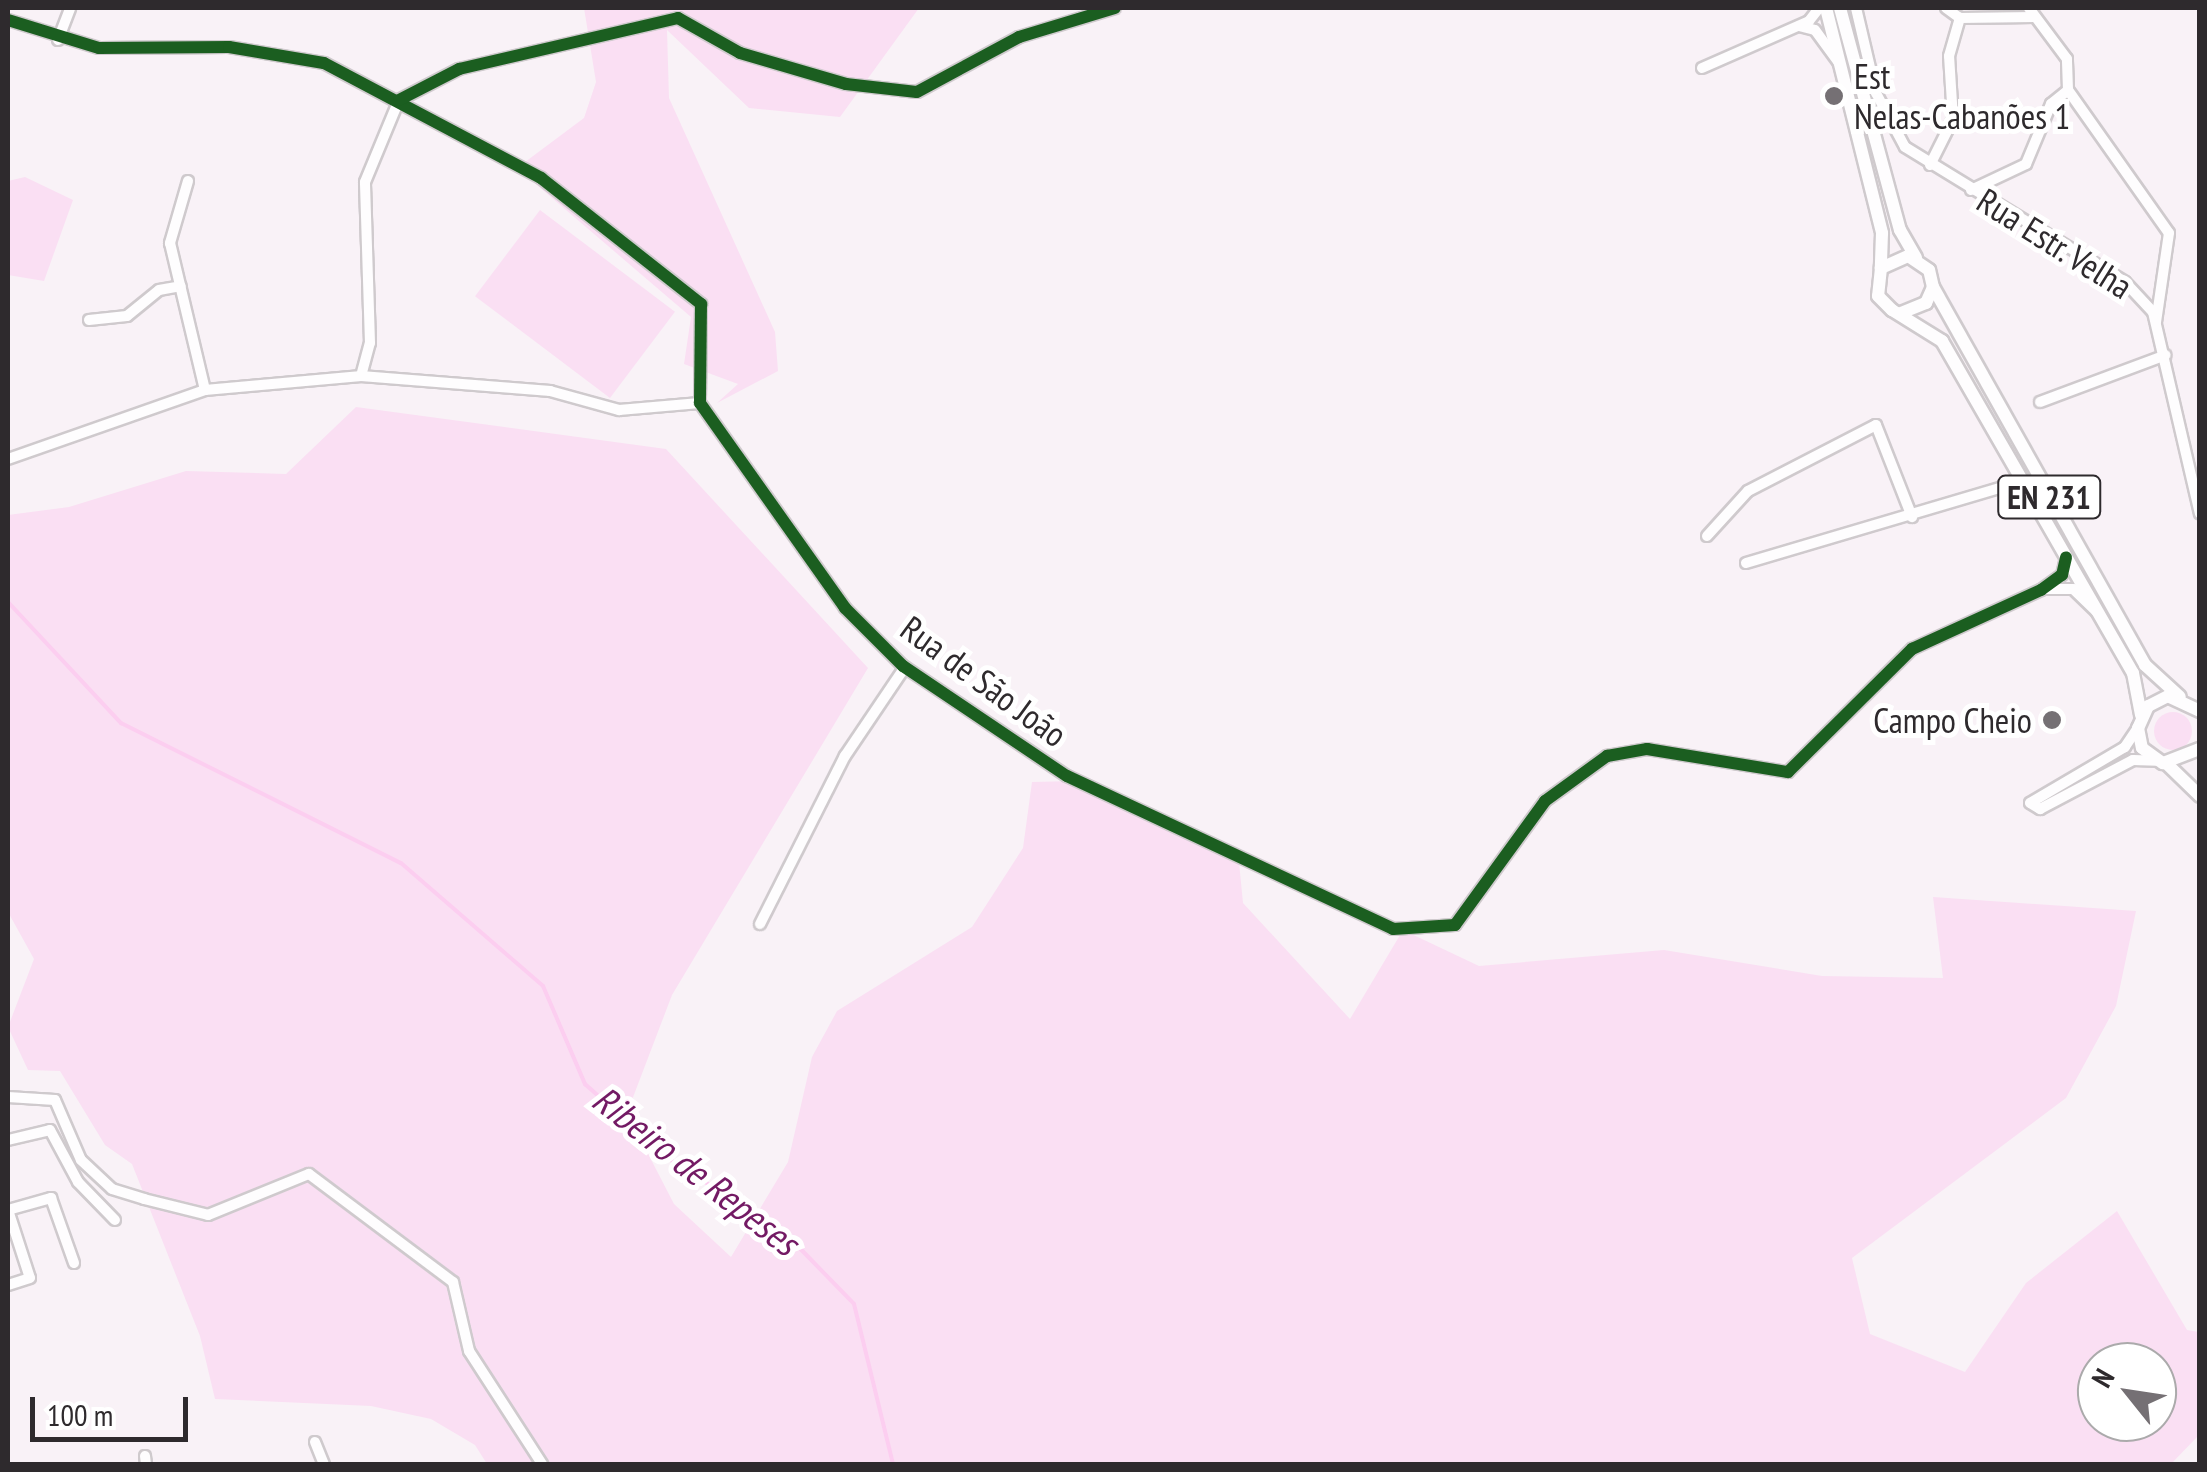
<!DOCTYPE html>
<html>
<head>
<meta charset="utf-8">
<style>
  body { margin:0 }
  #map { position:relative; width:2207px; height:1472px; overflow:hidden; background:#f9f2f7; font-family:"PT Sans Narrow",sans-serif }
  div>[style] { position:absolute }
  .green>* { inset:0; background:#fadff3; transform-origin:0 0 }
  .round { border-radius:50% }
  .stream>* { height:4px; margin:-2px; padding:0 2px; transform-origin:2px; border-radius:2px; background:#fccef0 }
  .roads { filter:drop-shadow(2px 0 #cfcacd) drop-shadow(-2px 0 #cfcacd) drop-shadow(0 2px #cfcacd) drop-shadow(0 -2px #cfcacd) }
  .minor>* { height:10px; margin:-5px; padding:0 5px; transform-origin:5px; border-radius:5px; background:#fefdfe }
  .major>* { height:12px; margin:-6px; padding:0 6px; transform-origin:6px; border-radius:6px; background:#fefdfe }
  .cycleway>* { height:12px; margin:-6px; padding:0 6px; transform-origin:6px; border-radius:6px; background:#1b5e20 }
  .dots>* { width:28px; height:28px; translate:-50% -50%; box-sizing:border-box; border:5px solid #fff; border-radius:50% }
  span { translate:-50% -50%; white-space:nowrap; text-align:center; line-height:1.15; -webkit-text-stroke:10px #fff; paint-order:stroke }
  .shield-label span { padding:2px 8px; background:#fff; border:2px solid; border-radius:8px; -webkit-text-stroke-width:0 }
  .shield-label { font-size:32px; color:#2e2a2d; font-weight:700 }
  .poi-label { font-size:35px; color:#2e2a2d }
  .left { translate:0 -50%; text-align:left }
  .right { translate:-100% -50%; text-align:right }
  .street-label { font-size:35px; color:#2e2a2d }
  .water-label { font-size:38px; color:#731a64; font-style:italic }
  .frame { position:absolute; inset:0; border:10px solid #2e2a2d; pointer-events:none }
  .north { position:absolute; left:2077px; top:1342px; width:100px; height:100px; box-sizing:border-box; background:#fff; border:2px solid #abaaab; border-radius:50%; rotate:300deg; font-size:28px; font-weight:700; line-height:40px; text-align:center; color:#2e2a2d }
  .north::after { content:''; display:block; margin:auto; width:35px; height:45px; background:#757074; clip-path:polygon(50% 0,100% 100%,50% 72%,0 100%) }
  .scale { position:absolute; left:30px; top:1397px; width:158px; height:45px; box-sizing:border-box; border:5px solid #2e2a2d; border-top:0; padding-left:12px; font-size:30px; line-height:35px; white-space:nowrap; color:#2e2a2d; -webkit-text-stroke:8px #fff; paint-order:stroke }
</style>
</head>
<body>
<div id="map">
  <div class="green">
    <div style="clip-path:polygon(584px 8px,919px 8px,840px 117px,749px 108px,667px 30px,669px 98px,775px 332px,778px 371px,717px 403px,738px 384px,684px 364px,691px 317px,517px 168px,584px 118px,596px 82px)"></div>
    <div style="clip-path:polygon(25px 177px,73px 200px,44px 281px,8px 275px,8px 181px)"></div>
    <div style="left:540px;top:210px;width:169px;height:108px;rotate:37deg"></div>
    <div style="clip-path:polygon(evenodd,356px 407px,666px 449px,868px 668px,672px 995px,627px 1113px,674px 1204px,731px 1257px,788px 1162px,812px 1057px,837px 1011px,972px 927px,1023px 848px,1032px 782px,1075px 781px,1238px 852px,1243px 903px,1350px 1019px,1403px 930px,1479px 966px,1664px 950px,1822px 976px,1943px 978px,1933px 897px,2136px 911px,2116px 1006px,2066px 1098px,1852px 1258px,1870px 1334px,1965px 1372px,2026px 1283px,2117px 1211px,2187px 1330px,2199px 1332px,2199px 1435px,2171px 1464px,487px 1464px,475px 1445px,431px 1419px,371px 1406px,215px 1399px,200px 1336px,132px 1164px,105px 1145px,60px 1071px,28px 1070px,8px 1027px,34px 959px,8px 912px,8px 515px,69px 507px,186px 471px,286px 474px,356px 407px,2097px 1362px,2157px 1362px,2157px 1422px,2097px 1422px,2097px 1362px)"></div>
    <div class="round" style="left:2154px;top:712px;width:38px;height:38px"></div>
  </div>
  <div class="stream">
    <div style="left:8px;top:602px;width:166px;rotate:47deg"></div>
    <div style="left:121px;top:723px;width:313px;rotate:26.6deg"></div>
    <div style="left:401px;top:863px;width:188px;rotate:40.9deg"></div>
    <div style="left:543px;top:986px;width:107px;rotate:66.8deg"></div>
    <div style="left:585px;top:1084px;width:113px;rotate:41.8deg"></div>
    <div style="left:669px;top:1159px;width:138px;rotate:32.5deg"></div>
    <div style="left:785px;top:1233px;width:99px;rotate:45.8deg"></div>
    <div style="left:854px;top:1304px;width:165px;rotate:76.3deg"></div>
  </div>
  <div class="roads">
    <div class="minor">
      <div style="left:1856px;top:8px;width:87px;rotate:76.8deg"></div>
      <div style="left:1876px;top:93px;width:61px;rotate:61.8deg"></div>
      <div style="left:1905px;top:147px;width:258px;rotate:31.5deg"></div>
      <div style="left:2125px;top:282px;width:41px;rotate:47deg"></div>
      <div style="left:2153px;top:312px;width:207px;rotate:76.9deg"></div>
      <div style="left:1946px;top:8px;width:17px;rotate:36deg"></div>
      <div style="left:1960px;top:18px;width:74px;rotate:-0.8deg"></div>
      <div style="left:8px;top:20px;width:95px;rotate:17.1deg"></div>
      <div style="left:99px;top:48px;width:130px;rotate:-0.4deg"></div>
      <div style="left:229px;top:47px;width:96px;rotate:9.6deg"></div>
      <div style="left:324px;top:63px;width:246px;rotate:27.9deg"></div>
      <div style="left:541px;top:178px;width:204px;rotate:38.2deg"></div>
      <div style="left:701px;top:304px;width:99px;rotate:90.6deg"></div>
      <div style="left:700px;top:403px;width:251px;rotate:54.7deg"></div>
      <div style="left:845px;top:608px;width:82px;rotate:45deg"></div>
      <div style="left:903px;top:666px;width:197px;rotate:33.9deg"></div>
      <div style="left:1067px;top:776px;width:360px;rotate:25.1deg"></div>
      <div style="left:1393px;top:929px;width:62px;rotate:-3.7deg"></div>
      <div style="left:1455px;top:925px;width:153px;rotate:-54deg"></div>
      <div style="left:1545px;top:801px;width:77px;rotate:-36deg"></div>
      <div style="left:1607px;top:756px;width:41px;rotate:-9.9deg"></div>
      <div style="left:1647px;top:749px;width:143px;rotate:9.3deg"></div>
      <div style="left:1788px;top:772px;width:175px;rotate:-44.8deg"></div>
      <div style="left:1912px;top:649px;width:142px;rotate:-24.6deg"></div>
      <div style="left:2041px;top:590px;width:26px;rotate:-36deg"></div>
      <div style="left:2062px;top:575px;width:18px;rotate:-77deg"></div>
      <div style="left:1799px;top:26px;width:16px;rotate:14deg"></div>
      <div style="left:1815px;top:30px;width:41px;rotate:54deg"></div>
      <div style="left:58px;top:40px;width:34px;rotate:-69deg"></div>
      <div style="left:1702px;top:68px;width:117px;rotate:-23.7deg"></div>
      <div style="left:1809px;top:21px;width:16px;rotate:-52deg"></div>
      <div style="left:2068px;top:90px;width:175px;rotate:54.8deg"></div>
      <div style="left:2169px;top:233px;width:90px;rotate:98.3deg"></div>
      <div style="left:399px;top:100px;width:68px;rotate:-27.3deg"></div>
      <div style="left:459px;top:69px;width:225px;rotate:-13.1deg"></div>
      <div style="left:678px;top:18px;width:71px;rotate:29.4deg"></div>
      <div style="left:740px;top:53px;width:110px;rotate:16.3deg"></div>
      <div style="left:846px;top:84px;width:71px;rotate:6.4deg"></div>
      <div style="left:917px;top:92px;width:116px;rotate:-28.3deg"></div>
      <div style="left:1019px;top:37px;width:100px;rotate:-16.8deg"></div>
      <div style="left:1930px;top:165px;width:51px;rotate:-63.4deg"></div>
      <div style="left:1953px;top:119px;width:63px;rotate:-93.6deg"></div>
      <div style="left:1949px;top:56px;width:40px;rotate:-74deg"></div>
      <div style="left:188px;top:181px;width:65px;rotate:106.2deg"></div>
      <div style="left:170px;top:243px;width:151px;rotate:76.6deg"></div>
      <div style="left:1971px;top:190px;width:61px;rotate:-25.3deg"></div>
      <div style="left:2026px;top:164px;width:65px;rotate:-67.4deg"></div>
      <div style="left:2051px;top:104px;width:22px;rotate:-39deg"></div>
      <div style="left:2068px;top:90px;width:31px;rotate:-92deg"></div>
      <div style="left:2067px;top:59px;width:64px;rotate:-126.7deg"></div>
      <div style="left:89px;top:320px;width:38px;rotate:-6deg"></div>
      <div style="left:127px;top:316px;width:41px;rotate:-39.1deg"></div>
      <div style="left:159px;top:290px;width:22px;rotate:-10deg"></div>
      <div style="left:361px;top:376px;width:34px;rotate:-75deg"></div>
      <div style="left:370px;top:343px;width:161px;rotate:-91.8deg"></div>
      <div style="left:365px;top:182px;width:89px;rotate:-67.5deg"></div>
      <div style="left:2040px;top:402px;width:134px;rotate:-20.5deg"></div>
      <div style="left:8px;top:459px;width:209px;rotate:-19.3deg"></div>
      <div style="left:205px;top:390px;width:157px;rotate:-5.1deg"></div>
      <div style="left:361px;top:376px;width:190px;rotate:4.5deg"></div>
      <div style="left:550px;top:391px;width:72px;rotate:15.4deg"></div>
      <div style="left:619px;top:410px;width:81px;rotate:-4.9deg"></div>
      <div style="left:1707px;top:536px;width:61px;rotate:-47.7deg"></div>
      <div style="left:1748px;top:491px;width:144px;rotate:-27.3deg"></div>
      <div style="left:1876px;top:425px;width:99px;rotate:68.6deg"></div>
      <div style="left:1746px;top:563px;width:289px;rotate:-16.5deg"></div>
      <div style="left:2047px;top:589px;width:26px"></div>
      <div style="left:2073px;top:589px;width:36px;rotate:44deg"></div>
      <div style="left:2137px;top:729px;width:22px;rotate:124deg"></div>
      <div style="left:2125px;top:747px;width:110px;rotate:149.5deg"></div>
      <div style="left:2030px;top:803px;width:12px;rotate:31deg"></div>
      <div style="left:2040px;top:809px;width:105px;rotate:-27.8deg"></div>
      <div style="left:2133px;top:760px;width:24px;rotate:2deg"></div>
      <div style="left:760px;top:924px;width:188px;rotate:-63.2deg"></div>
      <div style="left:845px;top:756px;width:107px;rotate:-56deg"></div>
      <div style="left:8px;top:1097px;width:47px;rotate:3.7deg"></div>
      <div style="left:55px;top:1100px;width:65px;rotate:66.6deg"></div>
      <div style="left:81px;top:1160px;width:42px;rotate:43.1deg"></div>
      <div style="left:112px;top:1189px;width:34px;rotate:17deg"></div>
      <div style="left:144px;top:1199px;width:66px;rotate:14deg"></div>
      <div style="left:208px;top:1215px;width:109px;rotate:-22.1deg"></div>
      <div style="left:309px;top:1174px;width:180px;rotate:36.9deg"></div>
      <div style="left:453px;top:1282px;width:71px;rotate:76.9deg"></div>
      <div style="left:469px;top:1351px;width:135px;rotate:57.1deg"></div>
      <div style="left:8px;top:1140px;width:43px;rotate:-13.4deg"></div>
      <div style="left:50px;top:1130px;width:59px;rotate:61.7deg"></div>
      <div style="left:78px;top:1182px;width:53px;rotate:45.8deg"></div>
      <div style="left:8px;top:1210px;width:45px;rotate:-15.6deg"></div>
      <div style="left:51px;top:1198px;width:69px;rotate:70.5deg"></div>
      <div style="left:8px;top:1210px;width:71px;rotate:72.1deg"></div>
      <div style="left:30px;top:1278px;width:23px;rotate:162deg"></div>
      <div style="left:315px;top:1442px;width:24px;rotate:68deg"></div>
      <div style="left:145px;top:1456px;width:8px;rotate:83deg"></div>
    </div>
    <div class="major">
      <div style="left:1826px;top:8px;width:232px;rotate:76deg"></div>
      <div style="left:1882px;top:233px;width:35px;rotate:92deg"></div>
      <div style="left:1840px;top:8px;width:230px;rotate:74.9deg"></div>
      <div style="left:1900px;top:230px;width:32px;rotate:60deg"></div>
      <div style="left:1933px;top:287px;width:433px;rotate:60.7deg"></div>
      <div style="left:2145px;top:665px;width:47px;rotate:42.4deg"></div>
      <div style="left:1901px;top:313px;width:27px;rotate:-22deg"></div>
      <div style="left:1926px;top:303px;width:17px;rotate:-66deg"></div>
      <div style="left:1933px;top:287px;width:17px;rotate:-103deg"></div>
      <div style="left:1929px;top:270px;width:25px;rotate:-146deg"></div>
      <div style="left:1908px;top:256px;width:30px;rotate:156deg"></div>
      <div style="left:1881px;top:268px;width:28px;rotate:96deg"></div>
      <div style="left:1878px;top:296px;width:20px;rotate:45deg"></div>
      <div style="left:1892px;top:310px;width:59px;rotate:31.8deg"></div>
      <div style="left:1942px;top:341px;width:383px;rotate:60.1deg"></div>
      <div style="left:2133px;top:673px;width:43px;rotate:79.2deg"></div>
      <div style="left:2200px;top:711px;width:35px;rotate:-155deg"></div>
      <div style="left:2168px;top:696px;width:22px;rotate:153deg"></div>
      <div style="left:2148px;top:706px;width:24px;rotate:114deg"></div>
      <div style="left:2138px;top:728px;width:20px;rotate:79deg"></div>
      <div style="left:2142px;top:748px;width:26px;rotate:36deg"></div>
      <div style="left:2163px;top:763px;width:40px;rotate:-21deg"></div>
      <div style="left:2167px;top:764px;width:46px;rotate:44.1deg"></div>
    </div>
  </div>
  <div class="cycleway">
    <div style="left:8px;top:20px;width:95px;rotate:17.1deg"></div>
    <div style="left:99px;top:48px;width:130px;rotate:-0.4deg"></div>
    <div style="left:229px;top:47px;width:96px;rotate:9.6deg"></div>
    <div style="left:324px;top:63px;width:246px;rotate:27.9deg"></div>
    <div style="left:541px;top:178px;width:204px;rotate:38.2deg"></div>
    <div style="left:701px;top:304px;width:99px;rotate:90.6deg"></div>
    <div style="left:700px;top:403px;width:251px;rotate:54.7deg"></div>
    <div style="left:845px;top:608px;width:82px;rotate:45deg"></div>
    <div style="left:903px;top:666px;width:197px;rotate:33.9deg"></div>
    <div style="left:1067px;top:776px;width:360px;rotate:25.1deg"></div>
    <div style="left:1393px;top:929px;width:62px;rotate:-3.7deg"></div>
    <div style="left:1455px;top:925px;width:153px;rotate:-54deg"></div>
    <div style="left:1545px;top:801px;width:77px;rotate:-36deg"></div>
    <div style="left:1607px;top:756px;width:41px;rotate:-9.9deg"></div>
    <div style="left:1647px;top:749px;width:143px;rotate:9.3deg"></div>
    <div style="left:1788px;top:772px;width:175px;rotate:-44.8deg"></div>
    <div style="left:1912px;top:649px;width:142px;rotate:-24.6deg"></div>
    <div style="left:2041px;top:590px;width:26px;rotate:-36deg"></div>
    <div style="left:2062px;top:575px;width:18px;rotate:-77deg"></div>
    <div style="left:399px;top:100px;width:68px;rotate:-27.3deg"></div>
    <div style="left:459px;top:69px;width:225px;rotate:-13.1deg"></div>
    <div style="left:678px;top:18px;width:71px;rotate:29.4deg"></div>
    <div style="left:740px;top:53px;width:110px;rotate:16.3deg"></div>
    <div style="left:846px;top:84px;width:71px;rotate:6.4deg"></div>
    <div style="left:917px;top:92px;width:116px;rotate:-28.3deg"></div>
    <div style="left:1019px;top:37px;width:100px;rotate:-16.8deg"></div>
  </div>
  <div class="dots">
    <div style="left:1834px;top:96px;background:#757074"></div>
    <div style="left:2052px;top:720px;background:#757074"></div>
  </div>
  <div class="shield-label">
    <span style="left:2049px;top:497px">EN 231</span>
  </div>
  <div class="poi-label">
    <span class="left" style="left:1854px;top:96px">Est<br>Nelas-Cabanões 1</span>
    <span class="right" style="left:2032px;top:720px">Campo Cheio</span>
  </div>
  <div class="street-label">
    <span style="left:2055px;top:243px;rotate:32deg">Rua Estr. Velha</span>
    <span style="left:984px;top:681px;rotate:36deg">Rua de São João</span>
  </div>
  <div class="water-label">
    <span style="left:696px;top:1170px;rotate:38deg">Ribeiro de Repeses</span>
  </div>
  <div class="frame"></div>
  <div class="north">N</div>
  <div class="scale">100 m</div>
</div>
</body>
</html>
